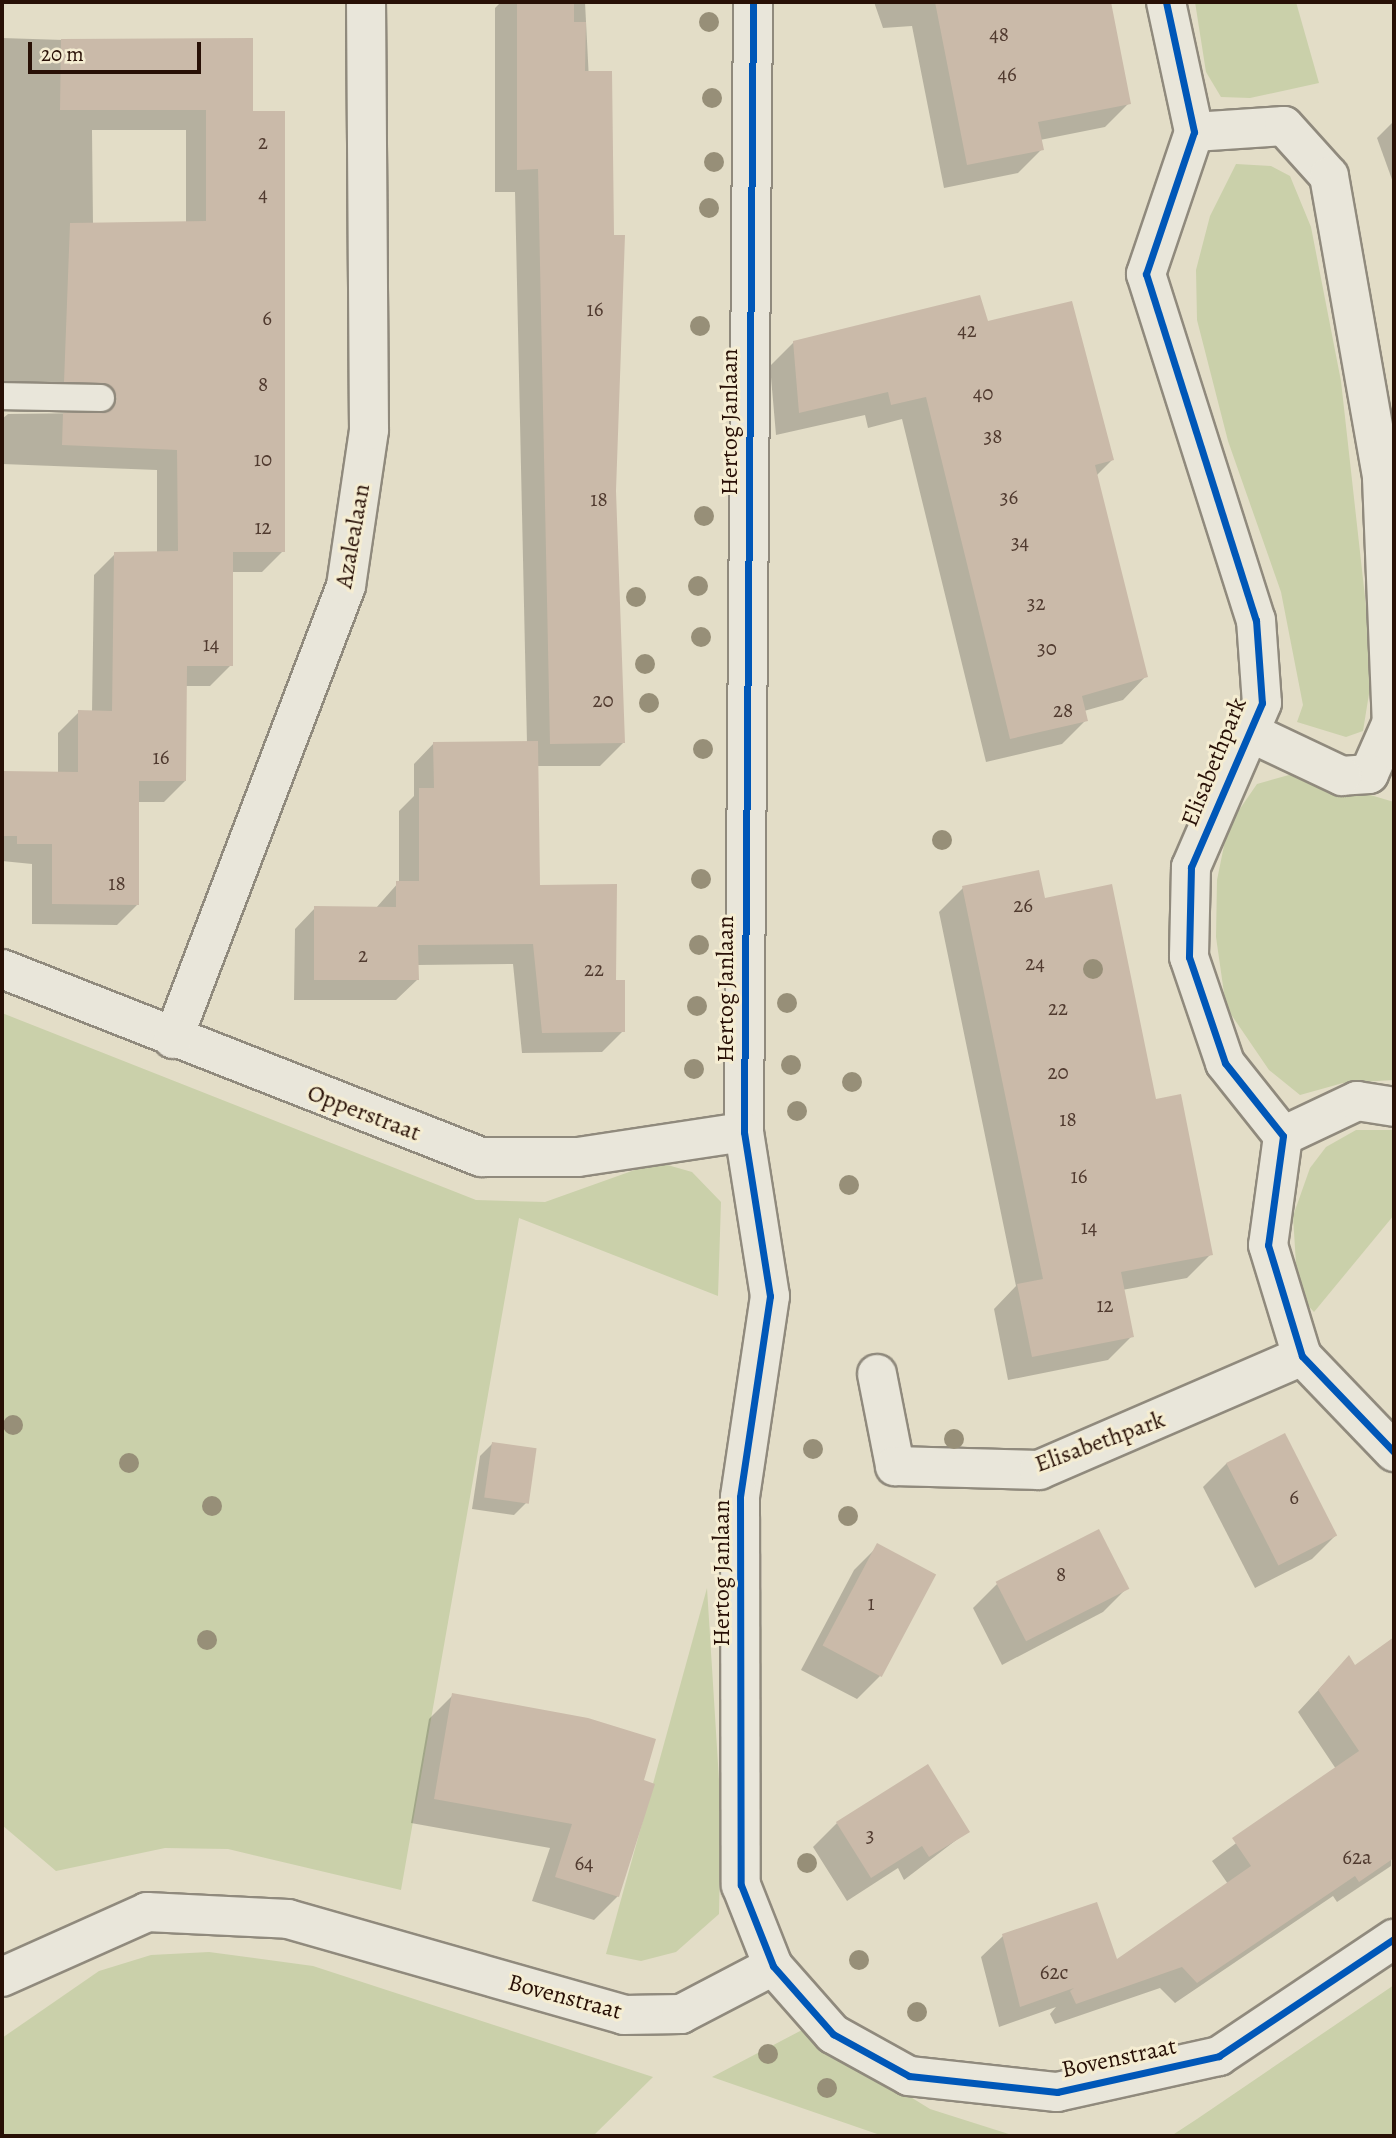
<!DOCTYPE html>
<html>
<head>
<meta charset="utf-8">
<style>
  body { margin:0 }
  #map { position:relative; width:1396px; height:2138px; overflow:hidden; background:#e3ddc7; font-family:Alegreya,serif }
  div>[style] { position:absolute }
  .green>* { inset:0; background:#cad0aa }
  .shadow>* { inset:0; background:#0003 }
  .building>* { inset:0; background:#cabaa9; transform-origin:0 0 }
  .roads { filter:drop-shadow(2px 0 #908a7d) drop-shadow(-2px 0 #908a7d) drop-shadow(0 2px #908a7d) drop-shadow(0 -2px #908a7d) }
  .lane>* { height:26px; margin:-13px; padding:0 13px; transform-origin:13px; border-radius:13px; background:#e9e6da }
  .street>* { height:38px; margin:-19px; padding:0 19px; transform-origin:19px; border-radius:19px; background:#e9e6da }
  .cycleway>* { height:7px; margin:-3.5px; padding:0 3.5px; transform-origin:3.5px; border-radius:3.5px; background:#0057b8 }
  .trees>* { width:20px; height:20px; margin:-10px; border-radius:50%; background:#978f78 }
  span { translate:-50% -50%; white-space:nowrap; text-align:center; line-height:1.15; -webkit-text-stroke:6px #f5edd2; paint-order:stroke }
  .number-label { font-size:21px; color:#503a2f }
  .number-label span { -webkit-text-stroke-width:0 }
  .street-label { font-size:24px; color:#281006 }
  .frame { position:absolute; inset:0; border:4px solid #281006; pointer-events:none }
  .scale { position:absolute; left:28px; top:42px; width:173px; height:32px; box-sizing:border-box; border:4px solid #281006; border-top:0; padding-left:9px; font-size:21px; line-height:24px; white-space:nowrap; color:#281006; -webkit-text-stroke:5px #f5edd2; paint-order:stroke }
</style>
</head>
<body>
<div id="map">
  <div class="green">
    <div style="clip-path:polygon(1195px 2px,1296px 2px,1319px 83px,1250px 98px,1221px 97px,1206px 72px)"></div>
    <div style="clip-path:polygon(1236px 164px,1271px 166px,1290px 176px,1311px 227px,1341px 381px,1373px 669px,1363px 731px,1346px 737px,1297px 722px,1303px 705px,1281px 592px,1228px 441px,1197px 320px,1196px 270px,1210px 216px)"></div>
    <div style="clip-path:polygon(1296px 773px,1394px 802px,1394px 1080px,1343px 1083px,1300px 1095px,1269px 1070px,1226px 1007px,1216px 937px,1217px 880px,1228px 826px,1257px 784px)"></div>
    <div style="clip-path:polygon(2px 1013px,476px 1200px,545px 1202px,657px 1162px,692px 1172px,721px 1202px,718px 1296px,519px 1218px,401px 1890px,228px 1849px,165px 1848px,56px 1871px,2px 1825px)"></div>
    <div style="clip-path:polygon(1356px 1130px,1394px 1130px,1394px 1215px,1314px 1312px,1298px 1295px,1293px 1216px,1310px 1168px,1326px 1147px)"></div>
    <div style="clip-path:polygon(707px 1588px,721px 1812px,719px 1914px,676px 1952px,641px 1961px,606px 1954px)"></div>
    <div style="clip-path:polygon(209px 1952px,313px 1966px,653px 2077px,593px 2136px,2px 2136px,2px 2038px,99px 1971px,151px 1955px)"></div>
    <div style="clip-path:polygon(1394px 1985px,1394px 2136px,1171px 2136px,1197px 2119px)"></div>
    <div style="clip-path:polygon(802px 2030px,930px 2109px,1015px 2136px,883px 2136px,712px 2077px)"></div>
  </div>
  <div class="shadow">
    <div style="clip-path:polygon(501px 2px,585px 2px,623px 743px,600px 766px,537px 766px,538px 886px,614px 982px,623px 1031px,602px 1052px,522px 1053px,513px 964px,417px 965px,417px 980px,396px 1000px,294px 1000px,295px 929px,315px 908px,376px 908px,399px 882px,399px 811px,414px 796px,414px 764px,434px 743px,527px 743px,515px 192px,495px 192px,495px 8px)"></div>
    <div style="clip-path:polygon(874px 2px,1085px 2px,1096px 56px,1129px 103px,1105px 127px,1040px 140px,1042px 149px,1018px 173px,944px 188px,912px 26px,883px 28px)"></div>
    <div style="clip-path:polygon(evenodd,2px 38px,64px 40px,251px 113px,283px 551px,262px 572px,231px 572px,231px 665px,210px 686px,185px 686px,185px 781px,164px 802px,137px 802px,138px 904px,117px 925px,32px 924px,32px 864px,2px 861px,2px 773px,58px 773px,58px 733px,79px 712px,92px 712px,94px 575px,115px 554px,157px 553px,157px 470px,2px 464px,2px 419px,8px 414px,91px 413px,81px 403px,2px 403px,2px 38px,92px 130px,186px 130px,186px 223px,93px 224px,92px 130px)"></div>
    <div style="clip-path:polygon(1394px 121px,1394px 185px,1377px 138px)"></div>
    <div style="clip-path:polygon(986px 323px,1112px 460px,1096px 476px,1146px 676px,1123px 700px,1084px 711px,1086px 720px,1062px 744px,986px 762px,902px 419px,868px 428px,865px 415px,776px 435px,770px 366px,794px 342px)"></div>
    <div style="clip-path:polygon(963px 888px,1154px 1101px,1211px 1254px,1187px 1278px,1122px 1290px,1132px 1336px,1108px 1360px,1008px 1380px,994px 1309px,1016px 1286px,939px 912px)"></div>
    <div style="clip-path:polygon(492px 1444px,526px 1503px,514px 1515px,472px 1509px,480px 1456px)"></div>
    <div style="clip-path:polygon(1227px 1463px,1336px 1535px,1312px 1559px,1255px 1588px,1203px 1487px)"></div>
    <div style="clip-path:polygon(878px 1546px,881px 1675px,857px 1699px,801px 1670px,854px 1570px)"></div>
    <div style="clip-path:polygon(997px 1584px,1127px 1588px,1103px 1612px,1002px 1665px,973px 1608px)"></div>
    <div style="clip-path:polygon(1388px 1644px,1394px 1654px,1391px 1866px,1337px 1902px,1333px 1896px,1175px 2003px,1160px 1988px,1055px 2024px,1050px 2014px,1056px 2007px,999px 2027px,981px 1957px,1003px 1936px,1116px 1962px,1228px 1884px,1212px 1861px,1336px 1769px,1298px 1712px,1348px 1658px,1354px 1667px)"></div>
    <div style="clip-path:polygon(453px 1695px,642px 1781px,618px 1896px,594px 1920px,532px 1901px,550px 1848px,411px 1823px,429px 1719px)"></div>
    <div style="clip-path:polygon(837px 1823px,968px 1831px,904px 1880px,898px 1868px,847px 1901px,813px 1847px)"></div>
  </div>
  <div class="building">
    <div style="clip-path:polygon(517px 2px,574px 2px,574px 22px,586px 22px,585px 71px,612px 71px,614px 235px,625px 235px,616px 491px,625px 743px,550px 744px,538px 169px,517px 170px)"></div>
    <div style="clip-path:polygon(935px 2px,1111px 2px,1131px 104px,1038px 122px,1044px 150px,967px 165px)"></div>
    <div style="clip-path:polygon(253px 38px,253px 111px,285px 111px,285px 552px,233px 552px,233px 666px,187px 666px,186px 781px,139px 781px,139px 905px,52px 904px,52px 844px,17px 844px,17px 836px,2px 836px,2px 771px,78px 772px,78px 710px,112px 711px,114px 552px,178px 551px,177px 450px,62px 445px,63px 413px,108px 412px,117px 399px,109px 384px,64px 382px,70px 223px,206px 221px,206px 110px,60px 110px,61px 39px)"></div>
    <div style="clip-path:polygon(980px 295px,988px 321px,1072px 301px,1114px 460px,1095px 465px,1148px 677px,1082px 696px,1088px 721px,1010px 739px,926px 397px,891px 405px,888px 392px,799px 413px,793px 341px)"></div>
    <div style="clip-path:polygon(538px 741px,540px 885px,617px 884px,616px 980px,625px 980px,625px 1032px,542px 1033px,533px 944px,418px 945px,419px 980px,314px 980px,314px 906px,396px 907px,396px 881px,419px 881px,419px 788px,434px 788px,433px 742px)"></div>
    <div style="clip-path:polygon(1039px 870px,1045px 898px,1112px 884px,1156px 1099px,1181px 1094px,1213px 1255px,1121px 1272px,1134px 1337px,1032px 1357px,1017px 1284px,1043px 1279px,962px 886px)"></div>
    <div style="left:1285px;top:1433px;width:115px;height:66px;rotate:63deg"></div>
    <div style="left:492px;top:1442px;width:45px;height:56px;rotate:8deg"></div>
    <div style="left:1099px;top:1529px;width:67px;height:116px;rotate:63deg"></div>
    <div style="left:877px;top:1543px;width:67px;height:116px;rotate:28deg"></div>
    <div style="clip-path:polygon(1394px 1637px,1394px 1858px,1359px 1882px,1355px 1876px,1197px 1983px,1182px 1967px,1076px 2004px,1070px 1991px,1074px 1988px,1020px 2007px,1002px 1934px,1097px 1902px,1117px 1959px,1251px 1866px,1232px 1838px,1359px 1751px,1318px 1690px,1349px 1655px,1355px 1665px)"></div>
    <div style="clip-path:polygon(452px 1693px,588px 1718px,656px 1739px,644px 1780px,655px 1784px,619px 1897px,555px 1877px,572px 1824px,434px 1799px)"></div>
    <div style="clip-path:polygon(928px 1764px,970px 1832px,929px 1857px,922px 1846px,871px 1878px,836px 1822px)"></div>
  </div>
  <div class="roads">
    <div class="lane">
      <div style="left:2px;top:396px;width:99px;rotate:1.2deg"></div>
    </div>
    <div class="street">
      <div style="left:753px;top:2px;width:1130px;rotate:90.46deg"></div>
      <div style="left:744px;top:1132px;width:166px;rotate:81deg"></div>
      <div style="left:770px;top:1296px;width:203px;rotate:98.5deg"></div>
      <div style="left:740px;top:1497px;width:388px;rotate:89.9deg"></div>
      <div style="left:741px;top:1885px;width:87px;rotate:68.4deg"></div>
      <div style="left:773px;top:1966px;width:91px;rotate:48.6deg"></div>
      <div style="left:833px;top:2034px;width:87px;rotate:28.9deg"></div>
      <div style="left:909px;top:2076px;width:149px;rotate:6.2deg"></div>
      <div style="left:1057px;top:2092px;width:166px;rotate:-12.5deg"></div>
      <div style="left:1219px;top:2056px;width:211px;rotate:-33.8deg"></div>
      <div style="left:1166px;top:2px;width:133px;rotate:77.8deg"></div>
      <div style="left:1194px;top:132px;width:150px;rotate:108.7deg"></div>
      <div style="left:1146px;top:274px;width:363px;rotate:72.4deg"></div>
      <div style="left:1256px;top:620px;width:83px;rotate:85.9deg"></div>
      <div style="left:1262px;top:703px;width:179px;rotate:113.4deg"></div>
      <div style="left:1191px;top:867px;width:90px;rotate:91.3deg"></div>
      <div style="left:1189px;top:957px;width:112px;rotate:71.2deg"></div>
      <div style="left:1225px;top:1063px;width:93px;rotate:51.5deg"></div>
      <div style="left:1283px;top:1136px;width:110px;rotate:97.8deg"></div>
      <div style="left:1268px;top:1245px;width:116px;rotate:73deg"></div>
      <div style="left:1302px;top:1356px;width:133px;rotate:46.2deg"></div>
      <div style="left:1194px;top:132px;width:90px;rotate:-3.8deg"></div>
      <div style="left:1284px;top:126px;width:67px;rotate:48deg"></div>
      <div style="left:1329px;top:176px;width:307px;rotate:80deg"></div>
      <div style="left:1382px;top:478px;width:244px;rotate:87.7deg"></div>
      <div style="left:1392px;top:722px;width:57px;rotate:113.9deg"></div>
      <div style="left:1369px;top:774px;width:27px;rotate:176deg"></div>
      <div style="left:1342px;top:776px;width:101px;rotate:-154.7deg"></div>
      <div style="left:2px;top:969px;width:515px;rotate:21.43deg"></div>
      <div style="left:481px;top:1157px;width:97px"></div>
      <div style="left:578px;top:1157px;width:168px;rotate:-8.6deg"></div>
      <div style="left:173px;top:1039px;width:485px;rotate:-69.1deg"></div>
      <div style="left:346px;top:586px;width:158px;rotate:-81.6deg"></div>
      <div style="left:369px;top:430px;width:428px;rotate:-90.4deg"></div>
      <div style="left:1283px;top:1136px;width:82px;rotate:-25.3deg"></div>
      <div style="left:1357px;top:1101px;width:37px;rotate:9deg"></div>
      <div style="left:877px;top:1374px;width:94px;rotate:78.9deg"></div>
      <div style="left:895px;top:1466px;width:144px;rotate:1.6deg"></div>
      <div style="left:1039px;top:1470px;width:287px;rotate:-23.4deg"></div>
      <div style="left:2px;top:1977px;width:159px;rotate:-24.1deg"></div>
      <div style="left:147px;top:1912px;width:141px;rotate:2.8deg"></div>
      <div style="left:288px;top:1919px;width:349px;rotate:15.9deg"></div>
      <div style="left:624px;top:2015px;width:57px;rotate:-1deg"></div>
      <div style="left:681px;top:2014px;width:104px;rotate:-27.6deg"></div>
    </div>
  </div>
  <div class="cycleway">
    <div style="left:753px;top:2px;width:1130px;rotate:90.46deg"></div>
    <div style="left:744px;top:1132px;width:166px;rotate:81deg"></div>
    <div style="left:770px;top:1296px;width:203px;rotate:98.5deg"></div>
    <div style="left:740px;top:1497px;width:388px;rotate:89.9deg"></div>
    <div style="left:741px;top:1885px;width:87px;rotate:68.4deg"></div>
    <div style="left:773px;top:1966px;width:91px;rotate:48.6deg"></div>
    <div style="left:833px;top:2034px;width:87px;rotate:28.9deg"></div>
    <div style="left:909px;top:2076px;width:149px;rotate:6.2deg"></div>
    <div style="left:1057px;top:2092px;width:166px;rotate:-12.5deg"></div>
    <div style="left:1219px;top:2056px;width:211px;rotate:-33.8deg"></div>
    <div style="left:1166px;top:2px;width:133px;rotate:77.8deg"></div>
    <div style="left:1194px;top:132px;width:150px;rotate:108.7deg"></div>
    <div style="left:1146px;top:274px;width:363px;rotate:72.4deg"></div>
    <div style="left:1256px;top:620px;width:83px;rotate:85.9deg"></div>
    <div style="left:1262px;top:703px;width:179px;rotate:113.4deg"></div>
    <div style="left:1191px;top:867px;width:90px;rotate:91.3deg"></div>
    <div style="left:1189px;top:957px;width:112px;rotate:71.2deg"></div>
    <div style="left:1225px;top:1063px;width:93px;rotate:51.5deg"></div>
    <div style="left:1283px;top:1136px;width:110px;rotate:97.8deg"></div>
    <div style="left:1268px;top:1245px;width:116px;rotate:73deg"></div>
    <div style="left:1302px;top:1356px;width:133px;rotate:46.2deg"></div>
  </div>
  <div class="trees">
    <div style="left:709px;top:22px"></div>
    <div style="left:712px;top:98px"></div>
    <div style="left:714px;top:162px"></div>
    <div style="left:709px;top:208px"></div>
    <div style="left:700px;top:326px"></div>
    <div style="left:704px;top:516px"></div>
    <div style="left:698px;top:586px"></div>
    <div style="left:636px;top:597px"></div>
    <div style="left:701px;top:637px"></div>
    <div style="left:645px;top:664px"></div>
    <div style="left:649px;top:703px"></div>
    <div style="left:703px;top:749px"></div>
    <div style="left:942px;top:840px"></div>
    <div style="left:701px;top:879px"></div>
    <div style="left:699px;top:945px"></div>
    <div style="left:1093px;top:969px"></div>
    <div style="left:787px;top:1003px"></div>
    <div style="left:697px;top:1006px"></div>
    <div style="left:791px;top:1065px"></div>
    <div style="left:694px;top:1069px"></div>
    <div style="left:852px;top:1082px"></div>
    <div style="left:797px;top:1111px"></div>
    <div style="left:849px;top:1185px"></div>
    <div style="left:13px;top:1425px"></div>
    <div style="left:954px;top:1439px"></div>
    <div style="left:813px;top:1449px"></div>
    <div style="left:129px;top:1463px"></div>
    <div style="left:212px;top:1506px"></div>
    <div style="left:848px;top:1516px"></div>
    <div style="left:207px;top:1640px"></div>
    <div style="left:807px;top:1863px"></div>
    <div style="left:859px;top:1960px"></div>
    <div style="left:917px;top:2012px"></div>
    <div style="left:768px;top:2054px"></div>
    <div style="left:827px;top:2088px"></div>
  </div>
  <div class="number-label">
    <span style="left:999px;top:34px">48</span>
    <span style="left:1007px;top:74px">46</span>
    <span style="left:263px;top:142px">2</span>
    <span style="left:263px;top:194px">4</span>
    <span style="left:595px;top:309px">16</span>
    <span style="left:267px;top:318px">6</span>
    <span style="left:967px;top:330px">42</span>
    <span style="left:263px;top:384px">8</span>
    <span style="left:983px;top:393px">40</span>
    <span style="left:993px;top:436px">38</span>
    <span style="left:263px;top:459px">10</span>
    <span style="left:1009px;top:497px">36</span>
    <span style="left:599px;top:499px">18</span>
    <span style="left:263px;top:527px">12</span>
    <span style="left:1020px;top:542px">34</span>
    <span style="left:1036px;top:603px">32</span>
    <span style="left:211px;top:644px">14</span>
    <span style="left:1047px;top:648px">30</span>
    <span style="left:603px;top:700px">20</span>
    <span style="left:1063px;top:710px">28</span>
    <span style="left:161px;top:757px">16</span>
    <span style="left:117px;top:883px">18</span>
    <span style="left:1023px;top:905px">26</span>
    <span style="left:363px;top:955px">2</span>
    <span style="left:1035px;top:963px">24</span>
    <span style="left:594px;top:969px">22</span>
    <span style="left:1058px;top:1008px">22</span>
    <span style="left:1058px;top:1072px">20</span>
    <span style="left:1068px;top:1119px">18</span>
    <span style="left:1079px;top:1176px">16</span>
    <span style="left:1089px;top:1227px">14</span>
    <span style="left:1105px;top:1305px">12</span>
    <span style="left:1294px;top:1497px">6</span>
    <span style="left:1061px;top:1574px">8</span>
    <span style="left:871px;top:1603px">1</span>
    <span style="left:870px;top:1835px">3</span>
    <span style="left:1357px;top:1857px">62a</span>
    <span style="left:584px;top:1863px">64</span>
    <span style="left:1054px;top:1972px">62c</span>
  </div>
  <div class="street-label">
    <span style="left:730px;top:422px;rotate:-90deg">Hertog Janlaan</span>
    <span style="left:353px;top:536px;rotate:-80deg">Azalealaan</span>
    <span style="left:1214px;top:762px;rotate:-68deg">Elisabethpark</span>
    <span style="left:726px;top:989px;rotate:-90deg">Hertog Janlaan</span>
    <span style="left:364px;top:1113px;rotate:21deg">Opperstraat</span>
    <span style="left:1100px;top:1442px;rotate:-20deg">Elisabethpark</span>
    <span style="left:722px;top:1573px;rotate:-90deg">Hertog Janlaan</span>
    <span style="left:565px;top:1997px;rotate:15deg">Bovenstraat</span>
    <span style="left:1119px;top:2058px;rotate:-12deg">Bovenstraat</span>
  </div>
  <div class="frame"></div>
  <div class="scale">20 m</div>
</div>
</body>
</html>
